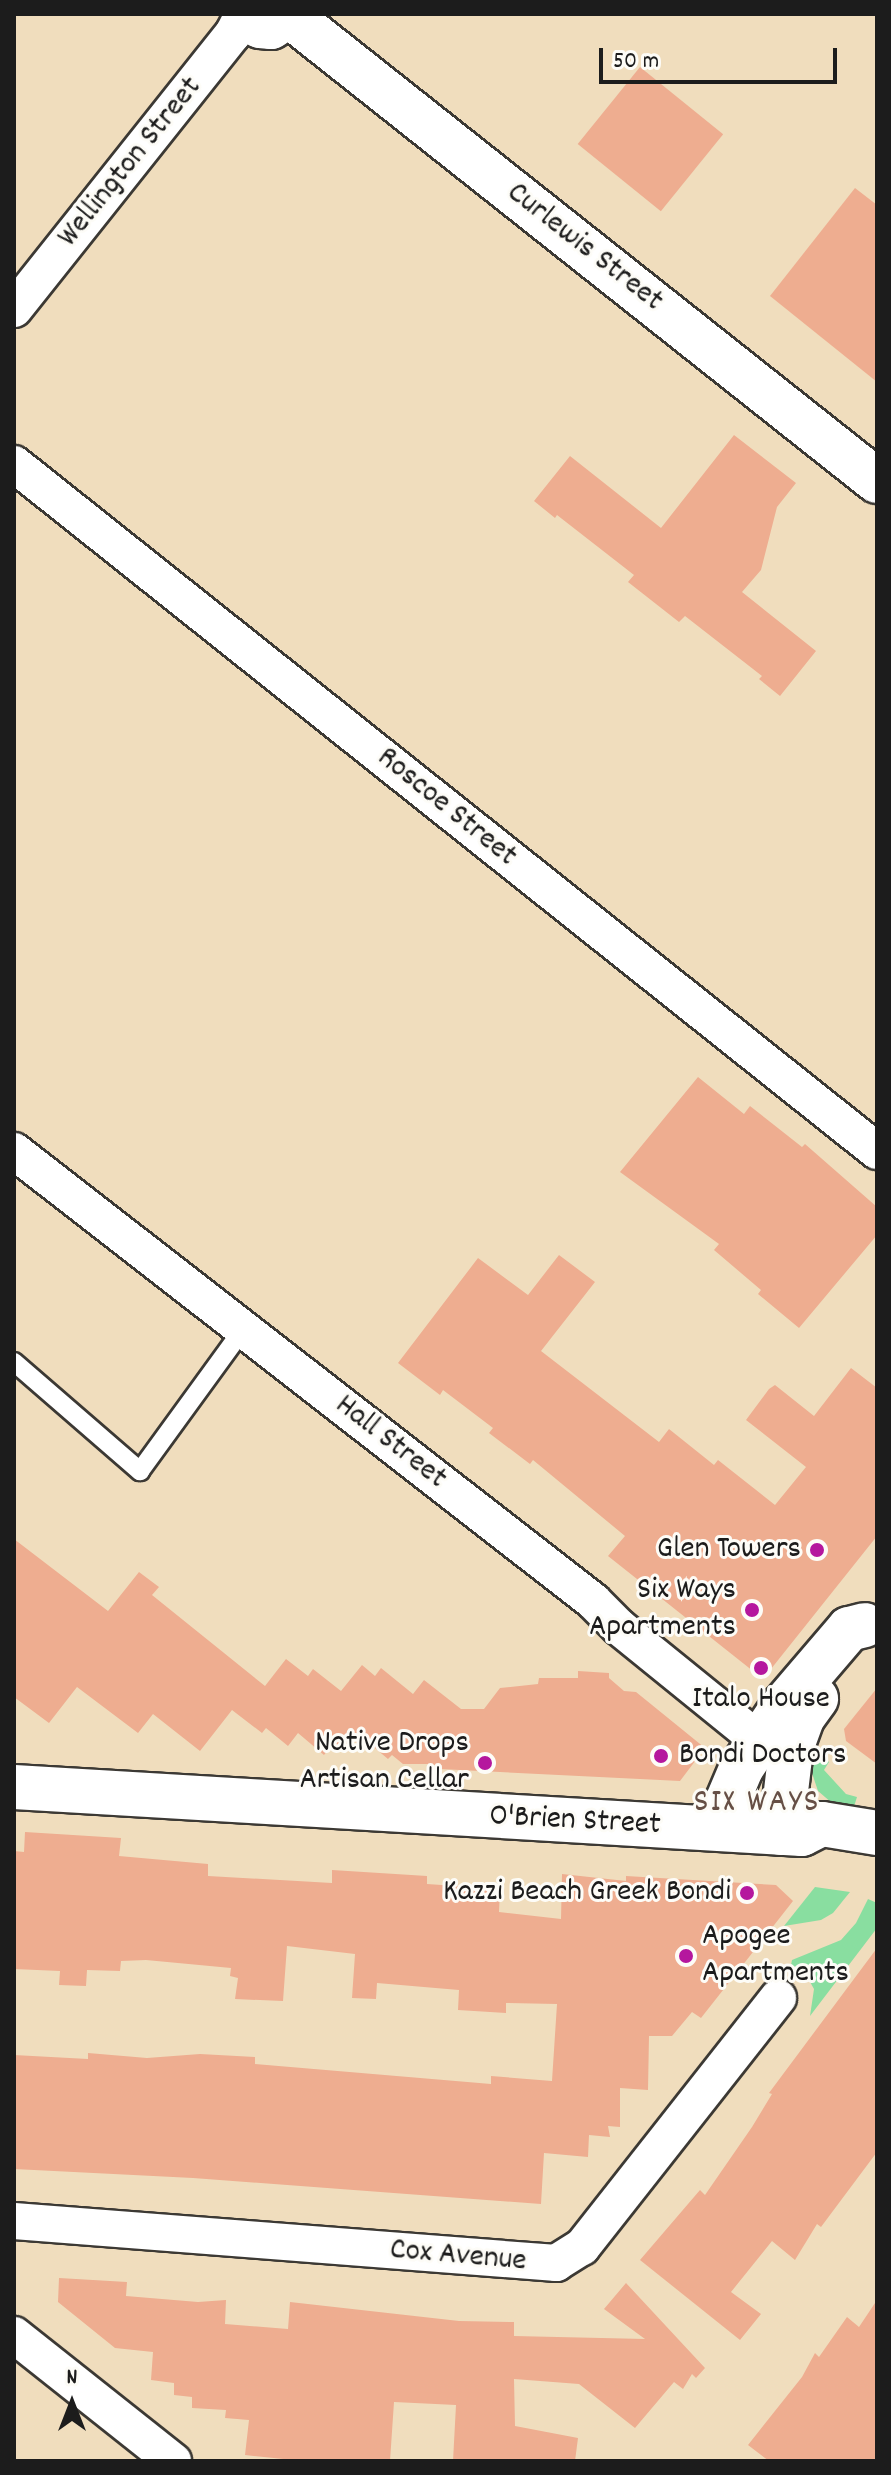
<!DOCTYPE html>
<html>
<head>
<meta charset="utf-8">
<style>
  body { margin:0 }
  #map { position:relative; width:891px; height:2475px; overflow:hidden; background:#f0ddbd; font-family:Dekko,sans-serif }
  div>[style] { position:absolute }
  .green>* { inset:0; background:#89dea0 }
  .building>* { inset:0; background:#eead90; transform-origin:0 0 }
  .roads { filter:drop-shadow(2px 0 #3c3934) drop-shadow(-2px 0 #3c3934) drop-shadow(0 2px #3c3934) drop-shadow(0 -2px #3c3934) }
  .lane>* { height:18px; margin:-9px; padding:0 9px; transform-origin:9px; border-radius:9px; background:#fff }
  .street>* { height:36px; margin:-18px; padding:0 18px; transform-origin:18px; border-radius:18px; background:#fff }
  .secondary>* { height:44px; margin:-22px; padding:0 22px; transform-origin:22px; border-radius:22px; background:#fff }
  .dots>* { width:22px; height:22px; translate:-50% -50%; box-sizing:border-box; border:4px solid #fdfcf7; border-radius:50% }
  span { translate:-50% -50%; white-space:nowrap; text-align:center; line-height:1.15; -webkit-text-stroke:6px #fdfcf7; paint-order:stroke }
  .street-label { font-size:32px; color:#1c1c1c }
  .poi-label { font-size:32px; color:#1c1c1c }
  .right { translate:-100% -50%; text-align:right }
  .left { translate:0 -50%; text-align:left }
  .neighbourhood-label { font-size:34px; color:#664f45; letter-spacing:2px }
  .frame { position:absolute; inset:0; border:16px solid #1c1c1c; pointer-events:none }
  .north { position:absolute; left:32px; top:2363px; width:80px; height:80px; -webkit-text-stroke:6px #fdfcf7; paint-order:stroke; rotate:0deg; font-size:22px; font-weight:700; line-height:32px; text-align:center; color:#1c1c1c }
  .north::after { content:''; display:block; margin:auto; width:28px; height:36px; background:#1c1c1c; clip-path:polygon(50% 0,100% 100%,50% 72%,0 100%) }
  .scale { position:absolute; left:599px; top:48px; width:238px; height:36px; box-sizing:border-box; border:4px solid #1c1c1c; border-top:0; padding-left:10px; font-size:24px; line-height:28px; white-space:nowrap; color:#1c1c1c; -webkit-text-stroke:6px #fdfcf7; paint-order:stroke }
</style>
</head>
<body>
<div id="map">
  <div class="green">
    <div style="clip-path:polygon(811px 1748px,829px 1762px,824px 1770px,846px 1794px,857px 1797px,852px 1813px,839px 1809px,818px 1791px,809px 1764px)"></div>
    <div style="clip-path:polygon(815px 1887px,850px 1892px,833px 1913px,821px 1920px,784px 1926px)"></div>
    <div style="clip-path:polygon(868px 1899px,877px 1903px,877px 1928px,810px 2016px,814px 1989px,804px 1971px,791px 1965px,792px 1960px,841px 1940px,856px 1923px)"></div>
  </div>
  <div class="building">
    <div style="left:640px;top:67px;width:107px;height:99px;rotate:39deg"></div>
    <div style="clip-path:polygon(855px 188px,877px 205px,877px 382px,770px 296px)"></div>
    <div style="clip-path:polygon(734px 435px,796px 483px,777px 507px,761px 570px,742px 592px,816px 651px,780px 696px,759px 679px,762px 676px,685px 616px,679px 622px,628px 582px,634px 575px,557px 515px,555px 518px,534px 501px,570px 456px,661px 528px)"></div>
    <div style="clip-path:polygon(698px 1077px,744px 1114px,750px 1106px,802px 1147px,805px 1144px,877px 1207px,877px 1235px,799px 1328px,758px 1294px,761px 1290px,714px 1250px,719px 1244px,620px 1172px)"></div>
    <div style="clip-path:polygon(559px 1255px,595px 1282px,541px 1351px,659px 1442px,669px 1429px,714px 1465px,718px 1460px,775px 1505px,806px 1467px,746px 1420px,769px 1389px,775px 1385px,814px 1416px,851px 1368px,877px 1388px,877px 1536px,763px 1679px,608px 1556px,625px 1536px,533px 1460px,530px 1464px,489px 1433px,493px 1428px,443px 1390px,440px 1395px,398px 1363px,478px 1258px,528px 1295px)"></div>
    <div style="clip-path:polygon(14px 1539px,108px 1611px,139px 1572px,159px 1587px,152px 1595px,265px 1686px,286px 1659px,308px 1676px,313px 1669px,341px 1691px,362px 1665px,375px 1676px,381px 1668px,413px 1694px,424px 1680px,461px 1709px,484px 1709px,500px 1688px,538px 1684px,539px 1678px,578px 1678px,578px 1671px,609px 1673px,609px 1678px,624px 1691px,636px 1692px,705px 1748px,680px 1781px,440px 1769px,433px 1764px,403px 1764px,392px 1755px,388px 1759px,364px 1739px,359px 1745px,352px 1739px,340px 1752px,331px 1746px,324px 1755px,298px 1733px,288px 1746px,266px 1728px,262px 1733px,232px 1710px,200px 1751px,153px 1714px,138px 1733px,77px 1687px,49px 1723px,14px 1697px)"></div>
    <div style="clip-path:polygon(877px 1688px,877px 1764px,846px 1741px,844px 1729px)"></div>
    <div style="clip-path:polygon(25px 1832px,121px 1838px,119px 1856px,208px 1864px,208px 1876px,332px 1883px,332px 1870px,427px 1876px,427px 1884px,500px 1889px,499px 1912px,561px 1919px,562px 1874px,626px 1881px,626px 1876px,776px 1885px,793px 1901px,701px 2018px,692px 2012px,672px 2036px,649px 2036px,648px 2090px,620px 2088px,620px 2127px,608px 2126px,610px 2137px,589px 2135px,588px 2157px,544px 2153px,541px 2204px,193px 2178px,14px 2169px,14px 2055px,88px 2059px,88px 2053px,147px 2058px,200px 2054px,255px 2057px,255px 2064px,491px 2084px,491px 2076px,552px 2081px,557px 2004px,506px 2003px,506px 2013px,458px 2010px,459px 1990px,377px 1983px,376px 1999px,352px 1998px,355px 1954px,287px 1946px,283px 2001px,235px 1999px,238px 1978px,230px 1976px,231px 1968px,146px 1960px,121px 1961px,120px 1971px,87px 1970px,86px 1986px,59px 1985px,60px 1971px,14px 1969px,14px 1851px,24px 1852px)"></div>
    <div style="clip-path:polygon(877px 1948px,877px 2152px,821px 2227px,817px 2224px,795px 2260px,772px 2241px,731px 2292px,761px 2314px,740px 2340px,640px 2260px,700px 2190px,705px 2195px,752px 2127px,772px 2094px,769px 2093px)"></div>
    <div style="clip-path:polygon(59px 2278px,127px 2282px,126px 2296px,198px 2302px,226px 2300px,225px 2324px,288px 2329px,290px 2302px,459px 2321px,514px 2322px,514px 2336px,645px 2339px,604px 2309px,626px 2283px,705px 2368px,696px 2378px,692px 2374px,683px 2389px,674px 2382px,635px 2428px,579px 2384px,514px 2379px,515px 2426px,578px 2438px,575px 2461px,453px 2461px,456px 2405px,394px 2402px,390px 2461px,303px 2461px,245px 2455px,249px 2420px,225px 2418px,226px 2410px,192px 2408px,192px 2397px,174px 2395px,174px 2383px,151px 2380px,153px 2352px,115px 2348px,58px 2302px)"></div>
    <div style="clip-path:polygon(877px 2300px,877px 2461px,769px 2461px,748px 2445px,802px 2377px,815px 2353px,819px 2357px,847px 2317px,859px 2327px)"></div>
  </div>
  <div class="roads">
    <div class="lane">
      <div style="left:14px;top:1362px;width:167px;rotate:40.9deg"></div>
      <div style="left:140px;top:1471px;width:175px;rotate:-54deg"></div>
    </div>
    <div class="street">
      <div style="left:14px;top:309px;width:352px;rotate:-51.5deg"></div>
      <div style="left:233px;top:34px;width:22px;rotate:-63deg"></div>
      <div style="left:14px;top:464px;width:1103px;rotate:38.52deg"></div>
      <div style="left:14px;top:1151px;width:733px;rotate:37.85deg"></div>
      <div style="left:593px;top:1601px;width:37px;rotate:45deg"></div>
      <div style="left:619px;top:1627px;width:181px;rotate:39deg"></div>
      <div style="left:14px;top:2221px;width:544px;rotate:4.43deg"></div>
      <div style="left:556px;top:2263px;width:31px;rotate:-32deg"></div>
      <div style="left:582px;top:2247px;width:317px;rotate:-51.8deg"></div>
      <div style="left:14px;top:2335px;width:203px;rotate:38.4deg"></div>
    </div>
    <div class="secondary">
      <div style="left:245px;top:14px;width:19px;rotate:39deg"></div>
      <div style="left:260px;top:26px;width:11px;rotate:5deg"></div>
      <div style="left:271px;top:27px;width:24px;rotate:-33deg"></div>
      <div style="left:290px;top:16px;width:749px;rotate:38.38deg"></div>
      <div style="left:14px;top:1787px;width:789px;rotate:3.41deg"></div>
      <div style="left:802px;top:1834px;width:22px;rotate:-27deg"></div>
      <div style="left:822px;top:1824px;width:56px;rotate:9.3deg"></div>
      <div style="left:723px;top:1829px;width:27px;rotate:-82deg"></div>
      <div style="left:727px;top:1802px;width:38px;rotate:-67deg"></div>
      <div style="left:742px;top:1767px;width:75px;rotate:-55.9deg"></div>
      <div style="left:784px;top:1705px;width:100px;rotate:-49.5deg"></div>
      <div style="left:849px;top:1629px;width:16px;rotate:-14deg"></div>
      <div style="left:781px;top:1833px;width:85px;rotate:-83.2deg"></div>
      <div style="left:791px;top:1749px;width:33px;rotate:-70deg"></div>
      <div style="left:802px;top:1718px;width:24px;rotate:-54deg"></div>
    </div>
  </div>
  <div class="dots">
    <div style="left:817px;top:1550px;background:#b5179e"></div>
    <div style="left:752px;top:1610px;background:#b5179e"></div>
    <div style="left:761px;top:1668px;background:#b5179e"></div>
    <div style="left:661px;top:1756px;background:#b5179e"></div>
    <div style="left:485px;top:1763px;background:#b5179e"></div>
    <div style="left:747px;top:1893px;background:#b5179e"></div>
    <div style="left:686px;top:1956px;background:#b5179e"></div>
  </div>
  <div class="street-label">
    <span style="left:131px;top:163px;rotate:-51deg">Wellington Street</span>
    <span style="left:584px;top:248px;rotate:38deg">Curlewis Street</span>
    <span style="left:446px;top:808px;rotate:39deg">Roscoe Street</span>
    <span style="left:390px;top:1443px;rotate:38deg">Hall Street</span>
    <span style="left:575px;top:1822px;rotate:3deg">O'Brien Street</span>
    <span style="left:458px;top:2257px;rotate:5deg">Cox Avenue</span>
  </div>
  <div class="poi-label">
    <span class="right" style="left:801px;top:1550px">Glen Towers</span>
    <span class="right" style="left:736px;top:1610px">Six Ways<br>Apartments</span>
    <span style="left:761px;top:1700px">Italo House</span>
    <span class="right" style="left:469px;top:1763px">Native Drops<br>Artisan Cellar</span>
    <span class="left" style="left:679px;top:1756px">Bondi Doctors</span>
    <span class="right" style="left:731px;top:1893px">Kazzi Beach Greek Bondi</span>
    <span class="left" style="left:702px;top:1956px">Apogee<br>Apartments</span>
  </div>
  <div class="neighbourhood-label">
    <span style="left:757px;top:1804px">SIX WAYS</span>
  </div>
  <div class="frame"></div>
  <div class="north">N</div>
  <div class="scale">50 m</div>
</div>
</body>
</html>
